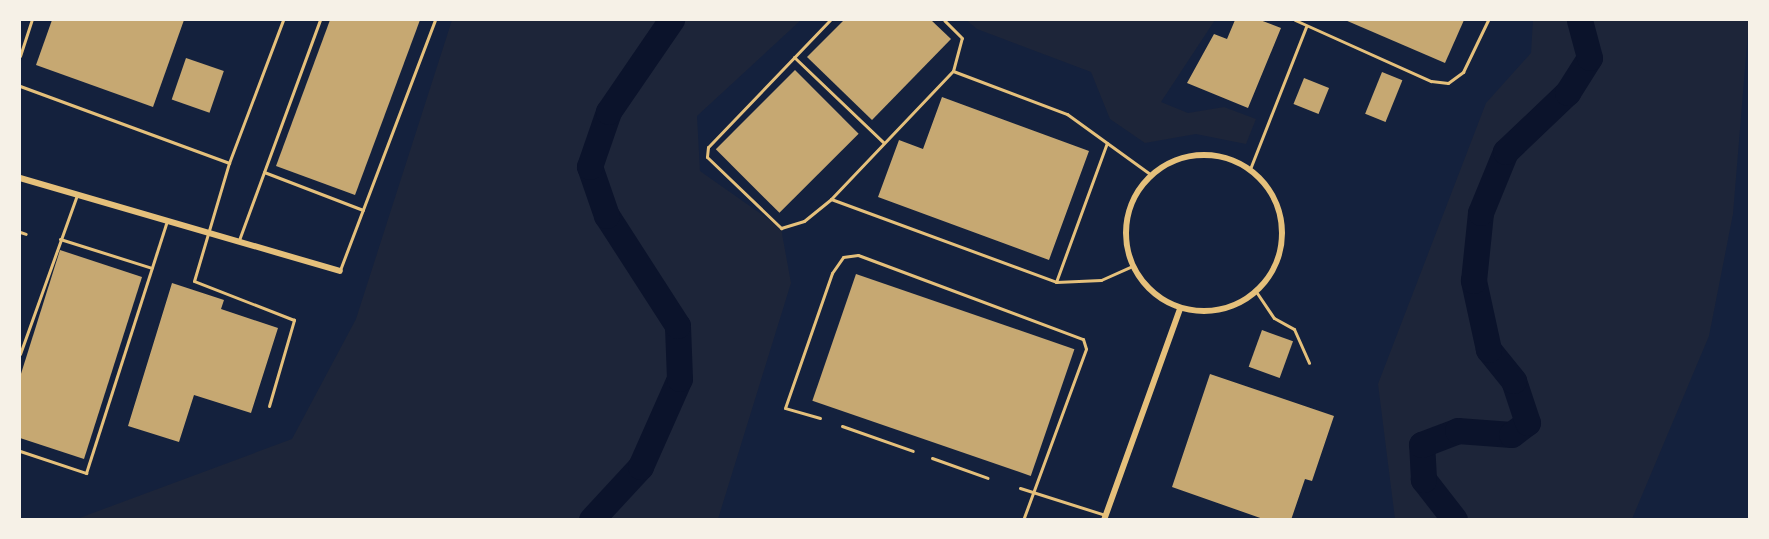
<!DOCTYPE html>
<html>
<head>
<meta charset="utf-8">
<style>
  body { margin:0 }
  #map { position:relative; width:1769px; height:539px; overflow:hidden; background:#14213d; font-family:Raleway,sans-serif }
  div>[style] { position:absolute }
  .green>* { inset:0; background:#1d2539 }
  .river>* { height:26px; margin:-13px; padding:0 13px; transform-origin:13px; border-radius:13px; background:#0b132b }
  .building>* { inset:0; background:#c6a872; transform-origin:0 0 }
  .service>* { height:3px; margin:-1.5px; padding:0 1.5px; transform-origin:1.5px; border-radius:1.5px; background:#e5c07b }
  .minor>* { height:6px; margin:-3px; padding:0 3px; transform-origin:3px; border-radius:3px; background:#e5c07b }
  .minor>.ring { margin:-3px; padding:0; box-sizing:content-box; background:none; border:6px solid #e5c07b; border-radius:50% }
  span { translate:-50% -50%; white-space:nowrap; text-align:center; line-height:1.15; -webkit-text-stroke:4.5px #f6f1e7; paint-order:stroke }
  .frame { position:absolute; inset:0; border:21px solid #f6f1e7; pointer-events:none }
</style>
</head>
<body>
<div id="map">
  <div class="green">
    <div style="clip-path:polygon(452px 20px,801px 20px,697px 116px,700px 171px,781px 228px,791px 283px,718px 519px,74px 520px,292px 439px,356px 319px)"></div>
    <div style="clip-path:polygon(966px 20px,1215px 20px,1161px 102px,1188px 113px,1224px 107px,1256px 119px,1246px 144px,1196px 134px,1145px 143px,1110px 119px,1091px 72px,977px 29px)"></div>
    <div style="clip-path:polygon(1533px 20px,1749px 20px,1733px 214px,1709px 336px,1632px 519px,1395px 519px,1378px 384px,1486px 103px,1531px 53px)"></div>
  </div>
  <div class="river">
    <div style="left:592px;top:520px;width:72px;rotate:-47.2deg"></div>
    <div style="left:641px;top:467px;width:96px;rotate:-66.1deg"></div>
    <div style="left:680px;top:379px;width:53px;rotate:-92.2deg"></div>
    <div style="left:678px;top:326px;width:131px;rotate:-122.8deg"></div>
    <div style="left:607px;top:216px;width:52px;rotate:-109.1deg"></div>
    <div style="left:590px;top:167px;width:58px;rotate:-70.9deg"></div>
    <div style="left:609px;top:112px;width:112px;rotate:-55.6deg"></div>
    <div style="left:1455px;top:520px;width:51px;rotate:-127.8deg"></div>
    <div style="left:1424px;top:480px;width:35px;rotate:-93deg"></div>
    <div style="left:1422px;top:445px;width:39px;rotate:-21deg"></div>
    <div style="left:1458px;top:431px;width:54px;rotate:4.2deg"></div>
    <div style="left:1512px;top:435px;width:20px;rotate:-37deg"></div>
    <div style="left:1528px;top:423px;width:44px;rotate:-108.4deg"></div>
    <div style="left:1514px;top:381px;width:40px;rotate:-129deg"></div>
    <div style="left:1489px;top:350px;width:71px;rotate:-102.3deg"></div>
    <div style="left:1474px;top:281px;width:68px;rotate:-84.1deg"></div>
    <div style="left:1481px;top:213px;width:66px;rotate:-67.7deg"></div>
    <div style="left:1506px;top:152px;width:86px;rotate:-43.6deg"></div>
    <div style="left:1568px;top:93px;width:41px;rotate:-57.8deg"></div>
    <div style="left:1590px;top:58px;width:39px;rotate:-105deg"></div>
  </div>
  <div class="building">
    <div style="clip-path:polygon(52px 20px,184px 20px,153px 107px,36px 65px)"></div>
    <div style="clip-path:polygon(330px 20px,420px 20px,355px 195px,276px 166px)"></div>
    <div style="clip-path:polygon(844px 20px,931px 20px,951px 39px,872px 120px,807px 57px)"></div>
    <div style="clip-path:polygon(1235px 20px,1260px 20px,1281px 28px,1248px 108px,1187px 83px,1214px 34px,1227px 39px)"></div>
    <div style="clip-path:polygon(1345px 20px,1464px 20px,1445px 63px)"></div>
    <div style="left:186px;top:58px;width:40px;height:44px;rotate:19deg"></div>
    <div style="left:795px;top:70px;width:90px;height:112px;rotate:45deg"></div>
    <div style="left:1382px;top:72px;width:22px;height:45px;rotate:22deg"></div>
    <div style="left:1304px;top:78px;width:27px;height:28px;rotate:22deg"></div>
    <div style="clip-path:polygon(942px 97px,1089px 151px,1049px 260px,878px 197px,899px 140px,923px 149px)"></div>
    <div style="clip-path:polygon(60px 250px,142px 277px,84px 459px,20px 438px,20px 377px)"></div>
    <div style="left:856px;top:274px;width:231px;height:134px;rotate:19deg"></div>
    <div style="clip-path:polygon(172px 283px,224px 300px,221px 309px,278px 328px,251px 413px,194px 395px,179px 442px,128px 426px)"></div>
    <div style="left:1262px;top:330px;width:33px;height:39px;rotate:20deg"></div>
    <div style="clip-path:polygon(1210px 374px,1334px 416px,1312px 481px,1305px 479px,1291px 520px,1266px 520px,1172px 487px)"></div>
  </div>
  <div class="service">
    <div style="left:830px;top:20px;width:176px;rotate:133.8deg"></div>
    <div style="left:708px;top:147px;width:10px;rotate:96deg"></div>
    <div style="left:707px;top:157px;width:103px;rotate:43.8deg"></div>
    <div style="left:781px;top:228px;width:24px;rotate:-17deg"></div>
    <div style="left:804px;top:221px;width:35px;rotate:-39deg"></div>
    <div style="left:831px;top:199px;width:177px;rotate:-46.4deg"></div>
    <div style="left:953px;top:71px;width:34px;rotate:-75deg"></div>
    <div style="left:962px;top:38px;width:25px;rotate:-135deg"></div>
    <div style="left:1295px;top:20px;width:149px;rotate:24.2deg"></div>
    <div style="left:1431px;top:81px;width:17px;rotate:7deg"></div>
    <div style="left:1448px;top:83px;width:19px;rotate:-36deg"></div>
    <div style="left:1463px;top:72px;width:58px;rotate:-64.3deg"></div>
    <div style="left:20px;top:56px;width:38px;rotate:-72deg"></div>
    <div style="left:794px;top:57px;width:124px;rotate:43.7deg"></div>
    <div style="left:953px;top:71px;width:122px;rotate:20.7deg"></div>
    <div style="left:1067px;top:114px;width:102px;rotate:35.9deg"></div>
    <div style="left:20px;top:86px;width:223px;rotate:20.2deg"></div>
    <div style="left:1250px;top:169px;width:153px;rotate:-68.5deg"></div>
    <div style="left:264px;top:172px;width:106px;rotate:21deg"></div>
    <div style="left:831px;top:199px;width:240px;rotate:20.2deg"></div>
    <div style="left:1056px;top:282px;width:45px;rotate:-2.5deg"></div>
    <div style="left:1101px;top:280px;width:34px;rotate:-24deg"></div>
    <div style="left:20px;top:232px;width:6px;rotate:18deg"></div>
    <div style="left:60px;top:239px;width:96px;rotate:17.5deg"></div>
    <div style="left:239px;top:240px;width:234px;rotate:-69.8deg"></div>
    <div style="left:340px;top:270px;width:267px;rotate:-69.2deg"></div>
    <div style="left:1056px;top:282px;width:148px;rotate:-69.9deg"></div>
    <div style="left:1257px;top:293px;width:30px;rotate:56deg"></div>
    <div style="left:1274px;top:318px;width:23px;rotate:29deg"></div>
    <div style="left:1294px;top:329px;width:37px;rotate:66deg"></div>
    <div style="left:20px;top:354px;width:169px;rotate:-70.3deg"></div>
    <div style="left:269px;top:406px;width:90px;rotate:-73.8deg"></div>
    <div style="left:294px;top:320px;width:107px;rotate:-158.7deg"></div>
    <div style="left:194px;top:281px;width:123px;rotate:-73.5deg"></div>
    <div style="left:229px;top:163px;width:153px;rotate:-69.3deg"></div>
    <div style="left:820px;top:418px;width:36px;rotate:-164deg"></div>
    <div style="left:785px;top:408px;width:143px;rotate:-70.8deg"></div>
    <div style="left:832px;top:273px;width:19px;rotate:-55deg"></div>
    <div style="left:843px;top:257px;width:15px;rotate:-8deg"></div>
    <div style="left:858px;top:255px;width:240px;rotate:20.5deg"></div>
    <div style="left:1083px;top:339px;width:10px;rotate:73deg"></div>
    <div style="left:1086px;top:349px;width:182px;rotate:110.2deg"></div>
    <div style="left:842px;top:426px;width:75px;rotate:19.4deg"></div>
    <div style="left:20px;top:451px;width:70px;rotate:18.4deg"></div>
    <div style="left:86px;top:473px;width:265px;rotate:-72.2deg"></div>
    <div style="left:932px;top:458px;width:59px;rotate:19.7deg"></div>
    <div style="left:1020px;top:488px;width:89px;rotate:17.6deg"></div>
    <div style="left:1155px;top:520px;width:6px"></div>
  </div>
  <div class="minor">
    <div class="ring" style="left:1126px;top:155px;width:150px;height:150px"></div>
    <div style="left:20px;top:178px;width:333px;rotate:16.2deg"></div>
    <div style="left:1104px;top:520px;width:224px;rotate:-70.2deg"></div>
  </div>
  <div class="frame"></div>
</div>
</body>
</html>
